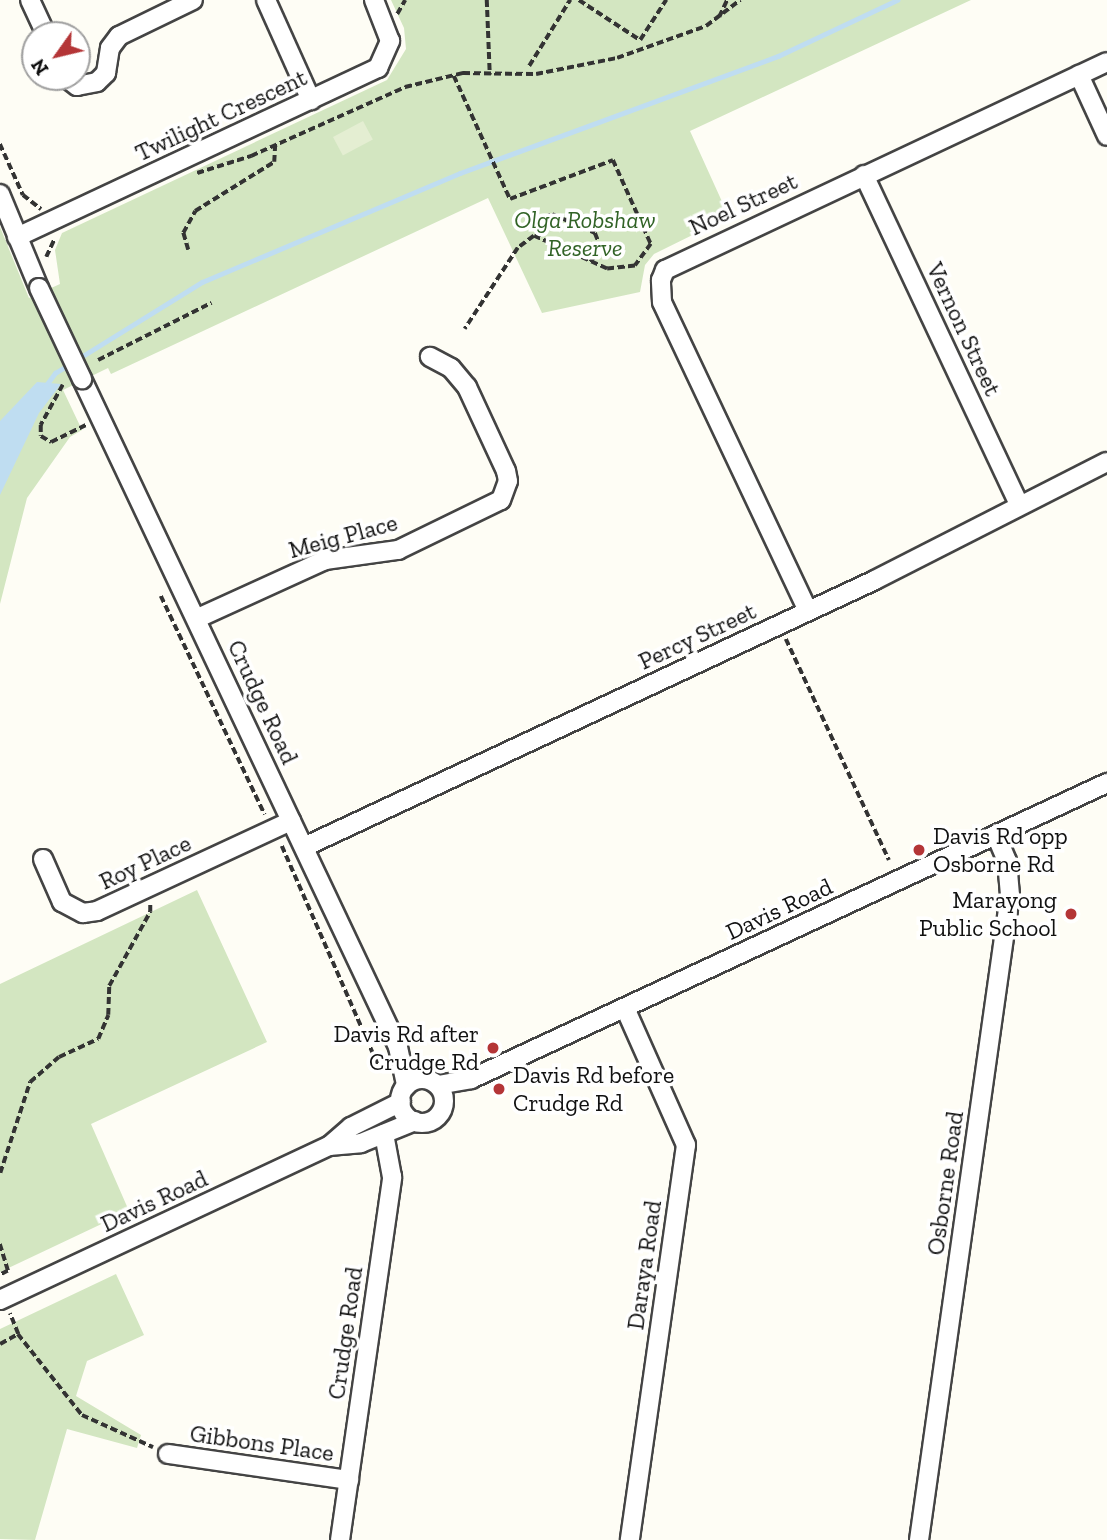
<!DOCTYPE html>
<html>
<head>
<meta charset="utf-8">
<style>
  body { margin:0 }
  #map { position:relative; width:1107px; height:1540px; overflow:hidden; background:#fefdf5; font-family:"Zilla Slab",serif }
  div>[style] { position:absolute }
  .green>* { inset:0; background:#d3e6c1 }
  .pitch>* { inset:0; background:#e4eed2; transform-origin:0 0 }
  .water>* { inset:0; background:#bfddf1 }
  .stream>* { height:5px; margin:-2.5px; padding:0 2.5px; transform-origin:2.5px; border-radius:2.5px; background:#bfddf1 }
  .path>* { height:3.5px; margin-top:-1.75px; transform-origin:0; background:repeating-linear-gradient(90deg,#333 0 7px,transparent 0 10.5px) }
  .roads { filter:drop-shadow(2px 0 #444) drop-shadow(-2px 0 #444) drop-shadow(0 2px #444) drop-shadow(0 -2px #444) }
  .minor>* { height:18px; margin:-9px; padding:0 9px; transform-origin:9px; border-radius:9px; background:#fff }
  .minor>.ring { margin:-9px; padding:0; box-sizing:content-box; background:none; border:18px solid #fff; border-radius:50% }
  .bridges { filter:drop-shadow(2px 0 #444) drop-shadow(-2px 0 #444) drop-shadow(0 2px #444) drop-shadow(0 -2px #444) }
  .minor-bridge>* { height:18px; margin:-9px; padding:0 9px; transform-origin:9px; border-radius:9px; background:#fff }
  .dots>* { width:19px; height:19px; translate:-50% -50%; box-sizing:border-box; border:4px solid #fff; border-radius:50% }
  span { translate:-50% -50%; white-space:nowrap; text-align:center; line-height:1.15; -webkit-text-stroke:7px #fff; paint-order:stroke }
  .street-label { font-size:24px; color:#111 }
  .park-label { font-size:24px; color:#316326; font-style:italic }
  .poi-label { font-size:24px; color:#111 }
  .left { translate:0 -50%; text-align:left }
  .right { translate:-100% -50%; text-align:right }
  .north { position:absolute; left:21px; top:21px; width:70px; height:70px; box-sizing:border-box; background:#fff; border:2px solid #a0a0a0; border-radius:50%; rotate:236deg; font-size:19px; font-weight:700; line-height:28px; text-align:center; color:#111 }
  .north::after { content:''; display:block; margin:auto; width:24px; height:32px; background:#b43537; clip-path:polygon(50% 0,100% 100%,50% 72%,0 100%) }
</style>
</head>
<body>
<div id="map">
  <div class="green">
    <div style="clip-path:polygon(391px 0,971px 0,690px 131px,729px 217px,654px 254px,645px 265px,640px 292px,542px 313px,488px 198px,111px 374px,108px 368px,63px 390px,82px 430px,70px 437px,27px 498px,0 604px,0 227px,29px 298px,60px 284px,55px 250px,62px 233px,387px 80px,406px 49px,404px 28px)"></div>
    <div style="clip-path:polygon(197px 890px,267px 1042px,91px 1124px,129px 1211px,0 1272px,0 984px)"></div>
    <div style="clip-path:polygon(116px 1274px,144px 1335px,87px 1361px,76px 1396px,141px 1435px,137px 1448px,67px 1429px,35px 1540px,0 1539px,0 1329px)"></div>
  </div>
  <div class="pitch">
    <div style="left:363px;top:121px;width:21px;height:34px;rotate:62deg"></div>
  </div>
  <div class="water">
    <div style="clip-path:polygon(37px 382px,61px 384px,39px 413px,0 495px,0 421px)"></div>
  </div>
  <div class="stream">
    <div style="left:44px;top:388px;width:19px;rotate:-54deg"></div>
    <div style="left:55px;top:373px;width:173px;rotate:-31.8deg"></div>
    <div style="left:202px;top:282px;width:280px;rotate:-22.9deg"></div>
    <div style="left:460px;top:173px;width:339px;rotate:-20.2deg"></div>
    <div style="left:778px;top:56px;width:132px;rotate:-25.2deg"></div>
  </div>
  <div class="path">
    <div style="left:487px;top:0;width:75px;rotate:87.7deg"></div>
    <div style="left:579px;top:0;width:73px;rotate:33.3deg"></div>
    <div style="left:640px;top:40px;width:48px;rotate:-57deg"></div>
    <div style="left:397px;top:14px;width:16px;rotate:-60deg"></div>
    <div style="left:719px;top:17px;width:19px;rotate:-65deg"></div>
    <div style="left:529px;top:66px;width:78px;rotate:-58.2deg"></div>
    <div style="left:454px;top:76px;width:135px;rotate:65.5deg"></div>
    <div style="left:510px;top:199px;width:110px;rotate:-20.7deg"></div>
    <div style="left:613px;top:160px;width:92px;rotate:65.7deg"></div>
    <div style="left:651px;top:244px;width:27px;rotate:126deg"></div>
    <div style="left:635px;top:266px;width:28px;rotate:174deg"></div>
    <div style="left:607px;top:269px;width:80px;rotate:-155.7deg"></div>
    <div style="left:534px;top:236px;width:20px;rotate:143deg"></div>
    <div style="left:518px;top:248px;width:97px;rotate:123.2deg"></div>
    <div style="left:0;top:144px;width:56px;rotate:65.7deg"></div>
    <div style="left:23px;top:195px;width:23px;rotate:38deg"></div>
    <div style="left:197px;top:173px;width:57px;rotate:-17.5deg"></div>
    <div style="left:251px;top:156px;width:169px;rotate:-24.1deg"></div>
    <div style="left:405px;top:87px;width:60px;rotate:-13.6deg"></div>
    <div style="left:463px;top:73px;width:73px;rotate:0.8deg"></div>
    <div style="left:536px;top:74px;width:83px;rotate:-11.2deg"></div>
    <div style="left:617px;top:58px;width:95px;rotate:-19.8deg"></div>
    <div style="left:706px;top:26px;width:43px;rotate:-37.4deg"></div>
    <div style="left:542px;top:236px;width:18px;rotate:-84deg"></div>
    <div style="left:544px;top:218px;width:9px;rotate:-27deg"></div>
    <div style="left:552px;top:214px;width:47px;rotate:23.8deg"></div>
    <div style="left:595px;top:233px;width:16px;rotate:68deg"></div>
    <div style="left:601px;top:248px;width:19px;rotate:126deg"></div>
    <div style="left:188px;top:250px;width:18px;rotate:-106deg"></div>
    <div style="left:183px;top:233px;width:25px;rotate:-61deg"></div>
    <div style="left:195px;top:211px;width:93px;rotate:-31.8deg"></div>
    <div style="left:274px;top:162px;width:17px;rotate:-87deg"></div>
    <div style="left:46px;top:257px;width:19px;rotate:-65deg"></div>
    <div style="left:98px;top:360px;width:127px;rotate:-26.8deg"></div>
    <div style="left:63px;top:385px;width:46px;rotate:118.8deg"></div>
    <div style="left:41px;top:425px;width:11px;rotate:90deg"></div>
    <div style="left:41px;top:436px;width:12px;rotate:31deg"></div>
    <div style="left:51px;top:442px;width:39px;rotate:-26deg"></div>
    <div style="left:161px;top:596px;width:242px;rotate:64.6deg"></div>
    <div style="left:786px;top:639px;width:244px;rotate:65deg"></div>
    <div style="left:282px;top:846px;width:246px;rotate:66.3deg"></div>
    <div style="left:0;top:1173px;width:96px;rotate:-71.8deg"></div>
    <div style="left:30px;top:1082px;width:38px;rotate:-41deg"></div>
    <div style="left:59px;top:1057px;width:43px;rotate:-24.8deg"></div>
    <div style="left:98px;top:1039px;width:26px;rotate:-67deg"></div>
    <div style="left:108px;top:1015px;width:29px;rotate:-88deg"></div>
    <div style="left:109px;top:986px;width:85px;rotate:-61deg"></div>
    <div style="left:150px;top:912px;width:9px;rotate:-90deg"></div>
    <div style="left:0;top:1244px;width:28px;rotate:73deg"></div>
    <div style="left:8px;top:1271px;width:9px;rotate:153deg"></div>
    <div style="left:18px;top:1334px;width:103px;rotate:51.7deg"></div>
    <div style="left:82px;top:1415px;width:78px;rotate:24.3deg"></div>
    <div style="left:0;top:1344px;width:21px;rotate:-29deg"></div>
    <div style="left:18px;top:1334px;width:22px;rotate:-112deg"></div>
  </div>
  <div class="roads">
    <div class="minor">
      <div style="left:30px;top:0;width:38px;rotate:65deg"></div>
      <div style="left:266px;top:0;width:110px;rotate:65.8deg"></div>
      <div style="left:1079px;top:75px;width:67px;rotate:65.3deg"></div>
      <div style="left:65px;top:77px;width:15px;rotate:37deg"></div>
      <div style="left:77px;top:86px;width:20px;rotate:-11deg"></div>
      <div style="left:97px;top:82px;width:13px;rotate:-45deg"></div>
      <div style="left:106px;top:73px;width:25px;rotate:-81deg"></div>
      <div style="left:110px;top:48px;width:15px;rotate:-53deg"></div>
      <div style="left:119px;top:36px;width:82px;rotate:-25.9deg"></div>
      <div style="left:864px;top:175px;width:364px;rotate:64.8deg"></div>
      <div style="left:0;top:194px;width:102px;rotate:67.5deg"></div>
      <div style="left:17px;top:237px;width:399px;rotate:-25.1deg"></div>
      <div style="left:378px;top:68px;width:30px;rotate:-66deg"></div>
      <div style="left:390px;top:41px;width:44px;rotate:-111.3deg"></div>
      <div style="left:82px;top:379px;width:739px;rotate:64.68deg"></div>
      <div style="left:398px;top:1047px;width:40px;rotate:78deg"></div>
      <div style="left:808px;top:611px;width:342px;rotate:-115.3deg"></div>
      <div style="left:662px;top:302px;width:22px;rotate:-93deg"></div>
      <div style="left:661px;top:280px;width:11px;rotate:-68deg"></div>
      <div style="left:665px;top:270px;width:488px;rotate:-25.2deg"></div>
      <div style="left:198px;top:618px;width:140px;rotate:-24.5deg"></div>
      <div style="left:325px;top:560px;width:74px;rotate:-7.8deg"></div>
      <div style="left:398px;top:550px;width:114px;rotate:-25.9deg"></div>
      <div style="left:501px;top:500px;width:20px;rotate:-70deg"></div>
      <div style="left:508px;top:481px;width:10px;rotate:-101deg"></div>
      <div style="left:506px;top:471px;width:93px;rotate:-114.9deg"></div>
      <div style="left:467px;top:387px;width:25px;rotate:-130deg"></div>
      <div style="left:451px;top:368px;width:24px;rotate:-152deg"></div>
      <div style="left:304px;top:847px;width:630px;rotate:-25.06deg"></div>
      <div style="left:875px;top:580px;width:260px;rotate:-27deg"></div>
      <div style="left:43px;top:859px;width:47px;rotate:66.2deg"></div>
      <div style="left:62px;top:902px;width:24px;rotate:28deg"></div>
      <div style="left:83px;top:913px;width:14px;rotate:-8deg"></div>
      <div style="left:97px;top:911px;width:214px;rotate:-24.9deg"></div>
      <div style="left:625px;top:1008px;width:150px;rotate:66deg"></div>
      <div style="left:686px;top:1145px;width:399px;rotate:98.1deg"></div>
      <div class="ring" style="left:400px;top:1079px;width:26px;height:26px"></div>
      <div style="left:438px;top:1085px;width:34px;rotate:-10deg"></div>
      <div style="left:471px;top:1079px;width:702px;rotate:-24.96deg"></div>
      <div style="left:329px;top:1146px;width:32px;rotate:-5deg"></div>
      <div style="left:361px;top:1143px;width:58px;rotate:-22.2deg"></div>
      <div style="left:0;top:1300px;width:363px;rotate:-25.1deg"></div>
      <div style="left:329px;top:1146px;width:29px;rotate:-41deg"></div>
      <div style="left:351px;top:1127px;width:56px;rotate:-26.6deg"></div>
      <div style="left:168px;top:1454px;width:183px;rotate:8.2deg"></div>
      <div style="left:340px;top:1540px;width:367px;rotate:-81.8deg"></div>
      <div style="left:392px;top:1177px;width:44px;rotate:-100.5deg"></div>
      <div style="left:919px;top:1540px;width:651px;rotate:-81.97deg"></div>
      <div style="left:1010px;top:895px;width:34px;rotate:-95deg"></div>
      <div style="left:1007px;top:861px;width:28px;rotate:-113deg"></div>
    </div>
  </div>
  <div class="bridges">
    <div class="minor-bridge">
      <div style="left:39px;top:288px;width:101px;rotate:64.7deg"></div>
    </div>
  </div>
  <div class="dots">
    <div style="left:919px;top:850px;background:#b43537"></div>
    <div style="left:1071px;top:914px;background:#b43537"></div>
    <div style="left:493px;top:1048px;background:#b43537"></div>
    <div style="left:499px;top:1089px;background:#b43537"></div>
  </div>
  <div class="street-label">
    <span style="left:221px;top:115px;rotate:-25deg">Twilight Crescent</span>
    <span style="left:743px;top:204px;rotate:-25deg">Noel Street</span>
    <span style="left:964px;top:329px;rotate:65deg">Vernon Street</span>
    <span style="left:343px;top:536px;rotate:-15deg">Meig Place</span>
    <span style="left:697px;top:636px;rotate:-25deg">Percy Street</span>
    <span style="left:263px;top:702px;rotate:65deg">Crudge Road</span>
    <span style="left:145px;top:862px;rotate:-25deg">Roy Place</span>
    <span style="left:779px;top:909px;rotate:-25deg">Davis Road</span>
    <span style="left:945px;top:1183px;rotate:-82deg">Osborne Road</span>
    <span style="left:154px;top:1201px;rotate:-25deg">Davis Road</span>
    <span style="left:644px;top:1265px;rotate:-82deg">Daraya Road</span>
    <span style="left:345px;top:1333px;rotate:-82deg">Crudge Road</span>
    <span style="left:262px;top:1443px;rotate:8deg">Gibbons Place</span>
  </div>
  <div class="park-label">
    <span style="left:585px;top:234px">Olga Robshaw<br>Reserve</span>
  </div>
  <div class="poi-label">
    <span class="left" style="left:933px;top:850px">Davis Rd opp<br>Osborne Rd</span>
    <span class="right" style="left:1057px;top:914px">Marayong<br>Public School</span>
    <span class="right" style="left:479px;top:1048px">Davis Rd after<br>Crudge Rd</span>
    <span class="left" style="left:513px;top:1089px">Davis Rd before<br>Crudge Rd</span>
  </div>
  <div class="north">N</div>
</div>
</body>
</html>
